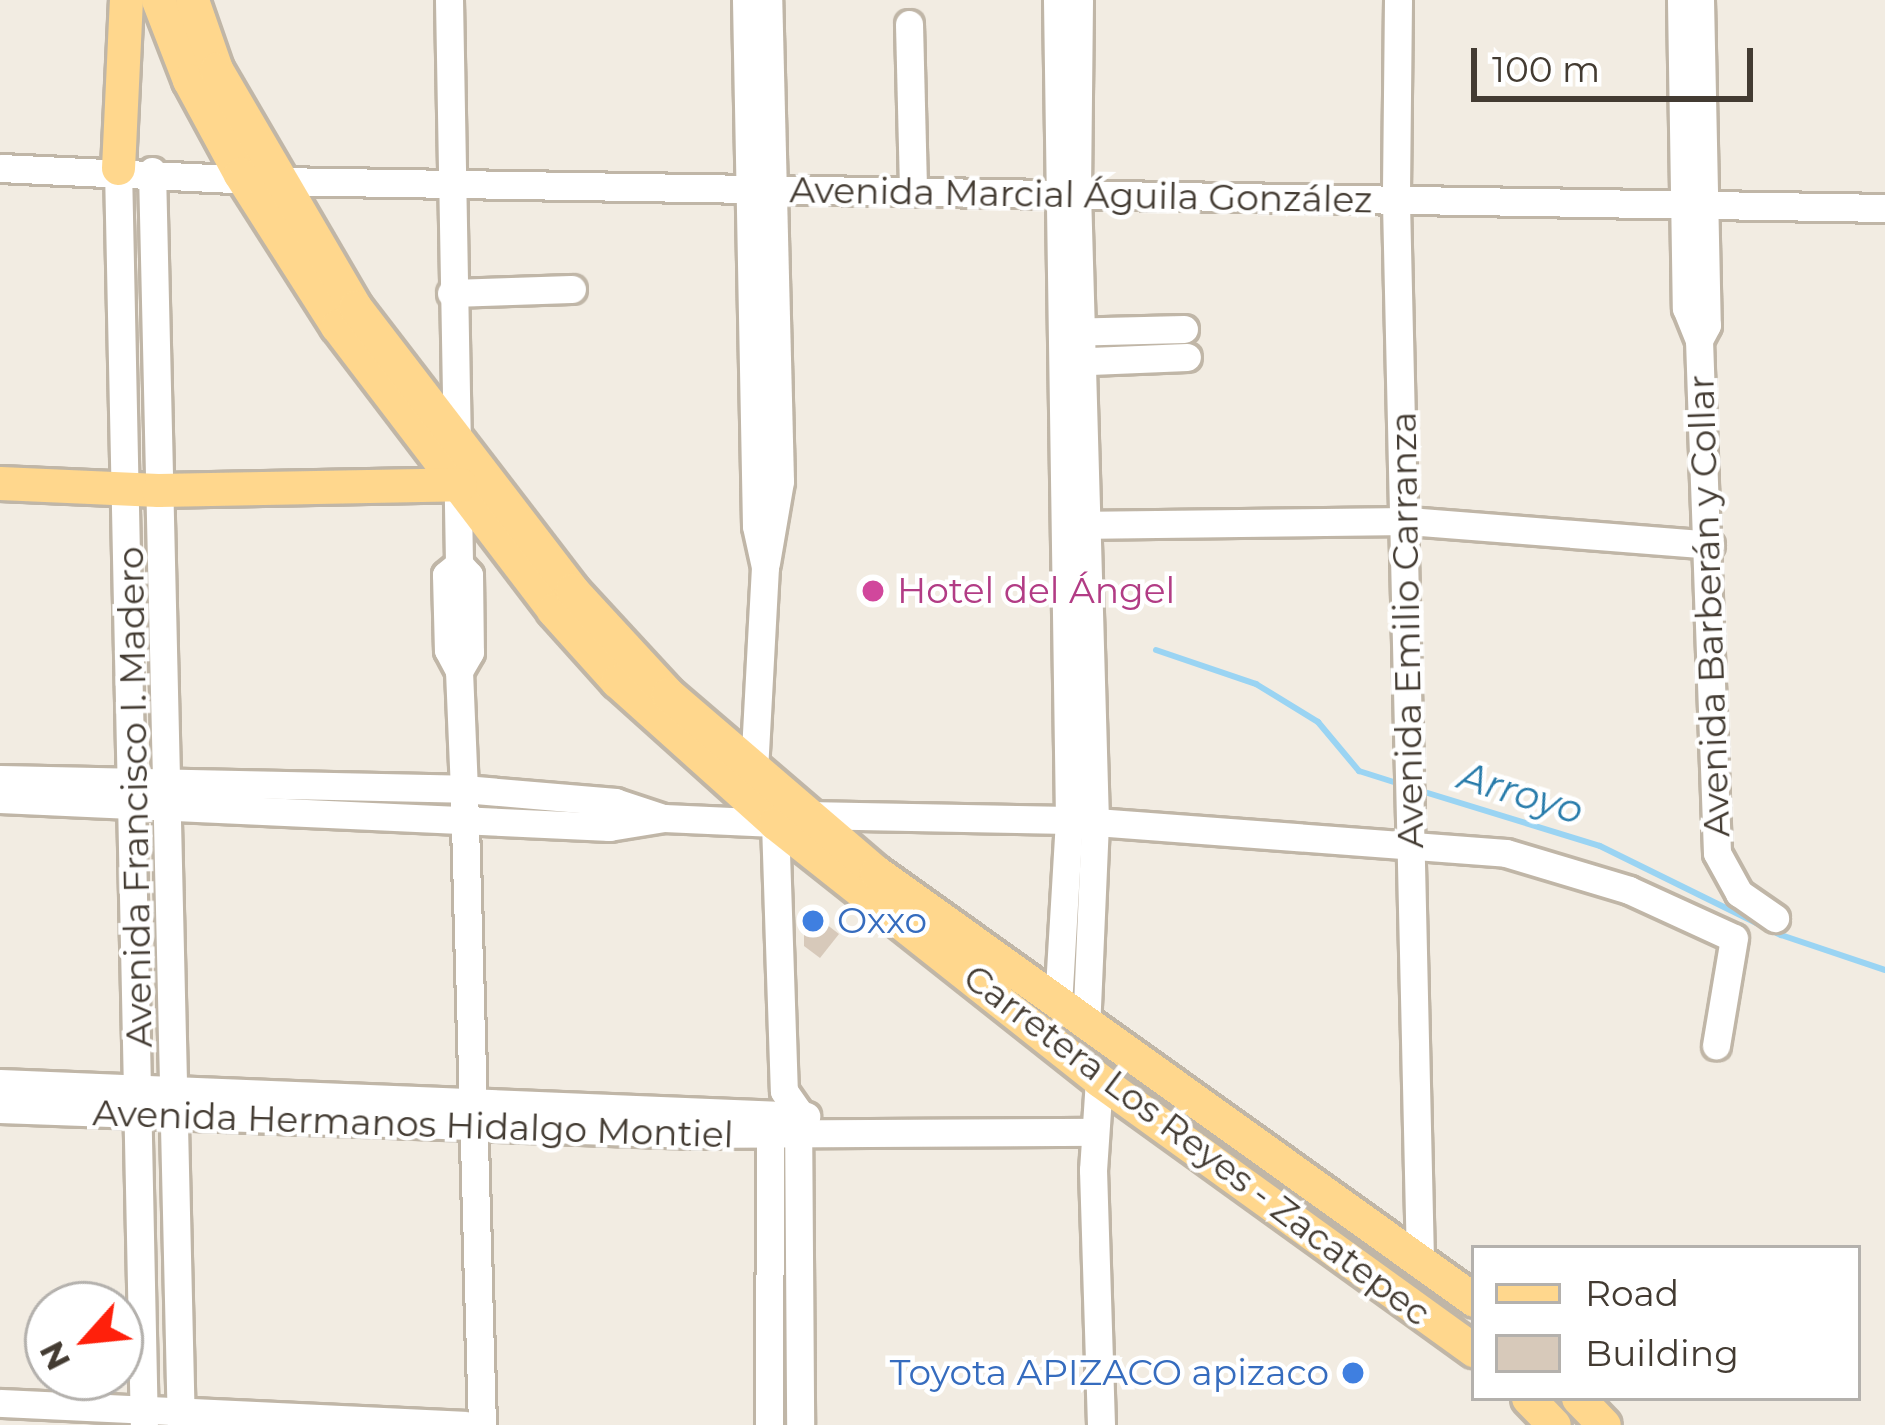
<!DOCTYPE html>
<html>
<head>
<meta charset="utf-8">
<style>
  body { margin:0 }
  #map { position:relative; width:1885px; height:1425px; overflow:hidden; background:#f2ece2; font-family:Montserrat,sans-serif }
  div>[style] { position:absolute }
  .stream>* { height:6px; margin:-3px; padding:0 3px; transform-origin:3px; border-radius:3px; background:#9ad4f3 }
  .building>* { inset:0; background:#d7c9ba }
  .roads { filter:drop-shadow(3px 0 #c0b6a7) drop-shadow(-3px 0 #c0b6a7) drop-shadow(0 3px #c0b6a7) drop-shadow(0 -3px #c0b6a7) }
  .minor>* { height:27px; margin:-13.5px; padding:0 13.5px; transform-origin:13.5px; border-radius:13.5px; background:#fff }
  .major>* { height:33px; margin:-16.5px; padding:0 16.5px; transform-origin:16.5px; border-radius:16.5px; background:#ffd78d }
  .dots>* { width:33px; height:33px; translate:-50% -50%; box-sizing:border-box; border:6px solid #fff; border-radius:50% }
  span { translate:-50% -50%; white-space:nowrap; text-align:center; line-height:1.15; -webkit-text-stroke:9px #fff; paint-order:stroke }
  .street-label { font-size:36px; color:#433b32 }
  .hotel-label { font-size:36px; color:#b23c85 }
  .left { translate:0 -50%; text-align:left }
  .shop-label { font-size:36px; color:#366cbe }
  .right { translate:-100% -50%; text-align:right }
  .water-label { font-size:39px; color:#277baa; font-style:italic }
  .legend { position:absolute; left:1471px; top:1245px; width:390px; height:156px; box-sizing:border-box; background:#fff; border:3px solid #b4b1ad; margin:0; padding:15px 21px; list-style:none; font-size:36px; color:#433b32 }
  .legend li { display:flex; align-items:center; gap:24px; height:60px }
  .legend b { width:60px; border:3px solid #b4b1ad }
  .north { position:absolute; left:24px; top:1281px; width:120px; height:120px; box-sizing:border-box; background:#fff; border:3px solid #b4b1ad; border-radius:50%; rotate:243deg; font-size:33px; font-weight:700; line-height:48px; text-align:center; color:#433b32 }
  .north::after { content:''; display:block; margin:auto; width:42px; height:54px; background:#ff200b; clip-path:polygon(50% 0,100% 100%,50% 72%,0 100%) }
  .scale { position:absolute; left:1471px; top:48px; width:282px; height:54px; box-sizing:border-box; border:6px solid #433b32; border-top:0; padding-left:15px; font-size:36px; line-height:42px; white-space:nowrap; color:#433b32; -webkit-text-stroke:9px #fff; paint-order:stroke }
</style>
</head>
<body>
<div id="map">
  <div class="stream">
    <div style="left:1156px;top:650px;width:106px;rotate:18.8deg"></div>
    <div style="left:1256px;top:684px;width:73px;rotate:31.5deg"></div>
    <div style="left:1318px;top:722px;width:64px;rotate:50.1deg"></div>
    <div style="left:1359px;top:771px;width:43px;rotate:17.6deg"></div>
    <div style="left:1418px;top:790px;width:190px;rotate:17.1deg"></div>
    <div style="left:1600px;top:846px;width:202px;rotate:26.2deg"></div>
    <div style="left:1781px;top:935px;width:110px;rotate:18.6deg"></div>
  </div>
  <div class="building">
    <div style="clip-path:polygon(804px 907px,839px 934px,820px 958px,804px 946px)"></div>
  </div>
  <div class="roads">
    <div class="minor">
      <div style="left:449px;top:0;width:564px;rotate:88.98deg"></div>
      <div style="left:459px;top:564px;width:15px;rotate:48deg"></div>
      <div style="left:469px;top:575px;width:77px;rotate:89.3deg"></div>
      <div style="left:470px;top:652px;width:22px;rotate:120deg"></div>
      <div style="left:746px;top:0;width:526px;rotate:88.91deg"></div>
      <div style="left:756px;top:526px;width:42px;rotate:77.6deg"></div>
      <div style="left:765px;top:567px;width:204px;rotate:93.1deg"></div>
      <div style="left:1057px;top:0;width:820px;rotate:89.16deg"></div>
      <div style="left:1069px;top:820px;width:185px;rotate:93.4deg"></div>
      <div style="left:1079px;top:0;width:193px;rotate:90.6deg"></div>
      <div style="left:1077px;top:193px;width:630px;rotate:88.36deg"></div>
      <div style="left:1095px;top:823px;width:203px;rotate:92.5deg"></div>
      <div style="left:1398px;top:0;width:203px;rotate:90.6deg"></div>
      <div style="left:1396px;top:203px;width:1056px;rotate:88.7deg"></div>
      <div style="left:1681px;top:0;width:308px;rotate:89.1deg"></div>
      <div style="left:1686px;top:308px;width:35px;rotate:68deg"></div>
      <div style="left:1700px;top:0;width:325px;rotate:88.8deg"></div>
      <div style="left:1707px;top:325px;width:17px;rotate:118deg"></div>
      <div style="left:1699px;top:340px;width:513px;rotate:87.99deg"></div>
      <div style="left:1717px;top:853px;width:46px;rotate:61.2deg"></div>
      <div style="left:1739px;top:893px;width:44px;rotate:34.8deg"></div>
      <div style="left:909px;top:24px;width:166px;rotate:88.6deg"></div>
      <div style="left:0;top:168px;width:276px;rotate:2.7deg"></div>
      <div style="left:276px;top:181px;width:1609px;rotate:0.96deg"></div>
      <div style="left:118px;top:168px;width:1257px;rotate:88.82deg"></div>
      <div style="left:152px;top:171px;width:1254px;rotate:88.68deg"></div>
      <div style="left:451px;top:293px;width:121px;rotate:-1.9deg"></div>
      <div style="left:1063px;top:332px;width:121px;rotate:-1.4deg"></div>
      <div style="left:1066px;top:362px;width:121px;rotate:-2.4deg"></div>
      <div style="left:1073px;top:525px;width:335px;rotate:-0.7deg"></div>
      <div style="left:1408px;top:521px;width:303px;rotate:4.5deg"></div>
      <div style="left:766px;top:563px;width:83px;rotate:-80.3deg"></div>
      <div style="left:780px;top:481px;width:481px;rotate:-91.4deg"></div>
      <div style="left:459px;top:564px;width:17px;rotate:140deg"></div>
      <div style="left:446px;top:575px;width:75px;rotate:88.5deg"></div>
      <div style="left:448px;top:650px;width:24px;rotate:62deg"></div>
      <div style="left:459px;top:671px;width:118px;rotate:87.6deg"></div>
      <div style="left:464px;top:789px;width:636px;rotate:88.38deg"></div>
      <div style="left:0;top:779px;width:464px;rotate:1.2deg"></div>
      <div style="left:464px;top:789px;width:152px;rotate:4.9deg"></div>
      <div style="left:615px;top:802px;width:47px;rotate:18.4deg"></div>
      <div style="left:0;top:799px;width:610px;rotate:2.63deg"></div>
      <div style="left:609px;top:827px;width:56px;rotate:-9.3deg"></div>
      <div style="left:664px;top:818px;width:111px;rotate:2.6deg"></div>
      <div style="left:775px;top:823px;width:268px;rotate:88.1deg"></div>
      <div style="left:784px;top:1091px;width:24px;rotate:55deg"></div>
      <div style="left:798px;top:1111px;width:314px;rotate:89.6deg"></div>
      <div style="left:806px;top:815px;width:263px;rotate:1.1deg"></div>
      <div style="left:1069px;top:820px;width:438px;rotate:4.3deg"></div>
      <div style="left:1506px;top:853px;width:128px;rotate:16.7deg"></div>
      <div style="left:1629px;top:890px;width:115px;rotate:24.6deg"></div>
      <div style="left:1734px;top:938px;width:109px;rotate:99.5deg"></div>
      <div style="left:1099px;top:1080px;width:90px;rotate:93.8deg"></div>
      <div style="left:1093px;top:1170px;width:255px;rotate:88.2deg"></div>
      <div style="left:0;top:1083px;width:807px;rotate:2.34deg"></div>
      <div style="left:0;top:1109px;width:693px;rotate:2.07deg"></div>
      <div style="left:693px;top:1134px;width:400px;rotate:-0.3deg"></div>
      <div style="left:0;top:1403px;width:465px;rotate:2.7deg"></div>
      <div style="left:769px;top:1425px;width:308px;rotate:-89.8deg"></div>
    </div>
    <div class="major">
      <div style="left:158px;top:0;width:86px;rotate:68.8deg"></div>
      <div style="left:189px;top:80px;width:107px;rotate:61.5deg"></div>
      <div style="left:240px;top:174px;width:180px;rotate:57.5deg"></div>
      <div style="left:337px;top:326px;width:357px;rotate:52.7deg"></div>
      <div style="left:553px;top:610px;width:96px;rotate:48deg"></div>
      <div style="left:617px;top:681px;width:212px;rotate:41.9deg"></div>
      <div style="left:775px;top:823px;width:414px;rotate:38.4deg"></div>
      <div style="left:1099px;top:1080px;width:462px;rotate:35.8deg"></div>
      <div style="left:192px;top:0;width:73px;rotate:70.8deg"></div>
      <div style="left:216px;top:69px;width:276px;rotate:59.7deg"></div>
      <div style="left:355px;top:307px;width:357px;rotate:52.5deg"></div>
      <div style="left:572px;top:590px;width:142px;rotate:47.3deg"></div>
      <div style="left:668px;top:694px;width:274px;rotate:40.6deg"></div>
      <div style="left:876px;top:872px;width:735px;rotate:35.59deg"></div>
      <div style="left:118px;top:168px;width:168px;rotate:-87.3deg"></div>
      <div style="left:0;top:483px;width:158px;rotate:2.5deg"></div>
      <div style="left:158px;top:490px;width:302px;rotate:-1.1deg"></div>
      <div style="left:1528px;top:1398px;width:37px;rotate:46deg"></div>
      <div style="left:1578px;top:1398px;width:37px;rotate:46deg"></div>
    </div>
  </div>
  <div class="dots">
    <div style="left:873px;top:591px;background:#d1479c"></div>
    <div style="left:813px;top:921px;background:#3f7fe0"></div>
    <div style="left:1353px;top:1373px;background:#3f7fe0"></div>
  </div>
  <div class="street-label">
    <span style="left:1081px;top:195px;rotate:1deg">Avenida Marcial Águila González</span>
    <span style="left:1709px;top:606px;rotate:-92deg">Avenida Barberán y Collar</span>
    <span style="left:1407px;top:630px;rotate:-91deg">Avenida Emilio Carranza</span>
    <span style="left:135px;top:797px;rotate:-91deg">Avenida Francisco I. Madero</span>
    <span style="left:413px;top:1124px;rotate:2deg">Avenida Hermanos Hidalgo Montiel</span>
    <span style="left:1197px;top:1145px;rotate:37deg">Carretera Los Reyes - Zacatepec</span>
  </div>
  <div class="hotel-label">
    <span class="left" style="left:897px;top:591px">Hotel del Ángel</span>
  </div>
  <div class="shop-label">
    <span class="left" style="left:837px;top:921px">Oxxo</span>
    <span class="right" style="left:1329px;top:1373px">Toyota APIZACO apizaco</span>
  </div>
  <div class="water-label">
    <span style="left:1521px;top:793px;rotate:17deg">Arroyo</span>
  </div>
  <ul class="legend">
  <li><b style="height:15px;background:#ffd78d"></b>Road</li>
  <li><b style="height:33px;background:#d7c9ba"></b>Building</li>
  </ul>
  <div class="north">N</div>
  <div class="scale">100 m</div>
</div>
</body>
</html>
